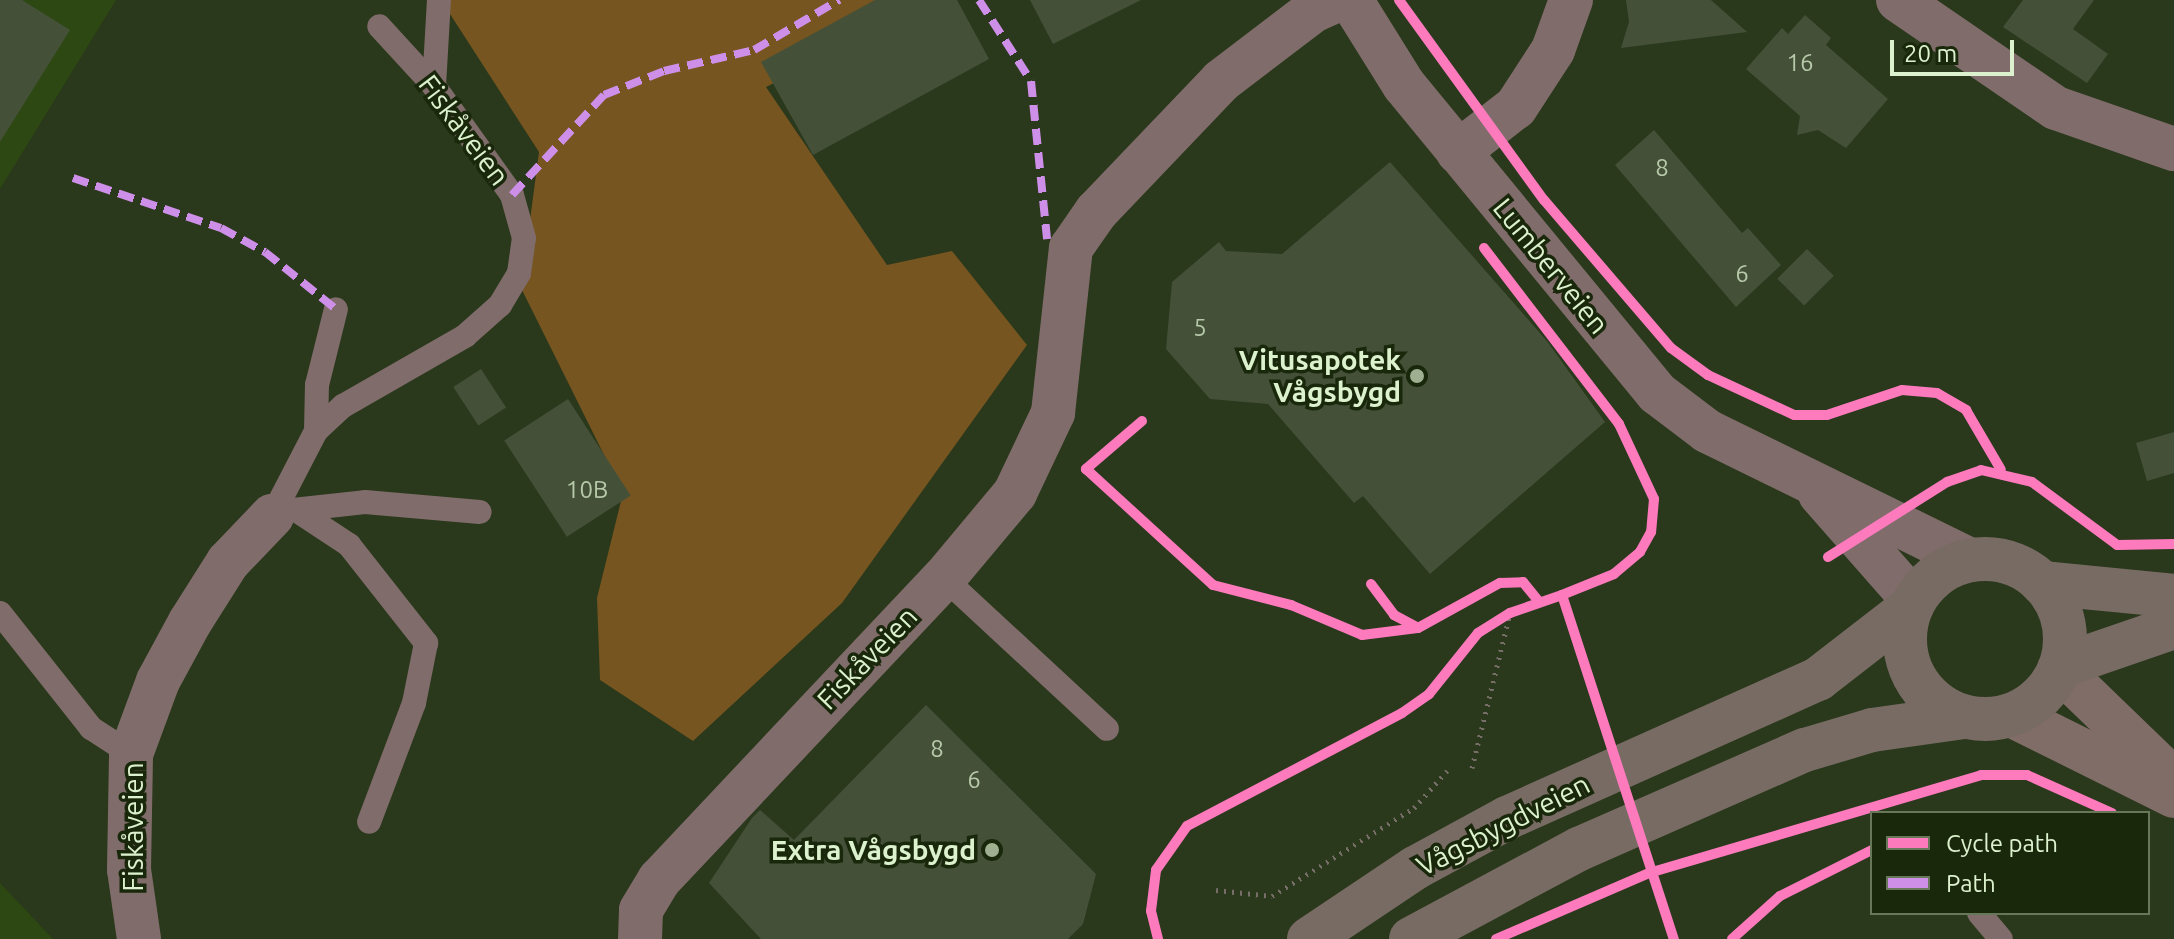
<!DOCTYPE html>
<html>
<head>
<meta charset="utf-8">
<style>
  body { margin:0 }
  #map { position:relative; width:2174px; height:939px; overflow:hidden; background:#2a381c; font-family:Ubuntu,sans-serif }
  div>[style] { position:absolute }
  .built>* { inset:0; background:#2d4812 }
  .green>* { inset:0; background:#765520 }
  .building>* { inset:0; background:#445138; transform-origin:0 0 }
  .path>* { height:5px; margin-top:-2.5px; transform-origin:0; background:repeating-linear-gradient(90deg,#766e67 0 2px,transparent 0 8px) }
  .lane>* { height:24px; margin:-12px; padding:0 12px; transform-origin:12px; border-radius:12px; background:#806c6a }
  .street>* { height:44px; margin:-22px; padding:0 22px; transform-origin:22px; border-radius:22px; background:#806c6a }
  .secondary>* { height:44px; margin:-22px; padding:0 22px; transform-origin:22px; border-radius:22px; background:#806d68 }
  .primary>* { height:44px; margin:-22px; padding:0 22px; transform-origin:22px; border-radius:22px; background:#786b63 }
  .primary>.ring { margin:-22px; padding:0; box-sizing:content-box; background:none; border:44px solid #786b63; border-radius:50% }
  .quiet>* { height:8px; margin-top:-4px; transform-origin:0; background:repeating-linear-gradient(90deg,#ce8fe9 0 16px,transparent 0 24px) }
  .cycleway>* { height:10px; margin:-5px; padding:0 5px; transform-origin:5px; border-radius:5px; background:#fd7abc }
  .dots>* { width:22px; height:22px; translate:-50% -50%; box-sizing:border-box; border:4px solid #19270b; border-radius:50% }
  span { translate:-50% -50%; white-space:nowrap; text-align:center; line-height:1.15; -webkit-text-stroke:7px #19270b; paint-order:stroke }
  .number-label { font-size:24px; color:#b6c9a8 }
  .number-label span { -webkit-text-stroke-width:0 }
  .street-label { font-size:28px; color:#dcf1cd }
  .poi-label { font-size:28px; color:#dcf1cd; font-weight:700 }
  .right { translate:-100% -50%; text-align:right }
  .legend { position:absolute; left:1870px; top:811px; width:280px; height:104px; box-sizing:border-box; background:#19270b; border:2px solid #677859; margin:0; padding:10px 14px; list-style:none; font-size:24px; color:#dcf1cd }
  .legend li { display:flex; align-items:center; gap:16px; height:40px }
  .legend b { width:40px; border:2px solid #677859 }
  .scale { position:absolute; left:1890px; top:40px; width:124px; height:36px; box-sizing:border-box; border:4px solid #dcf1cd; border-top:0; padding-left:10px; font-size:24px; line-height:28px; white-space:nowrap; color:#dcf1cd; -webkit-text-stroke:6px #19270b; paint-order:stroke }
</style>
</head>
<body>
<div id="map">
  <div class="built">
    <div style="clip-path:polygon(0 0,116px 0,0 189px)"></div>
    <div style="clip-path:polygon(0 883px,53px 939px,0 939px)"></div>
  </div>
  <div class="green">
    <div style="clip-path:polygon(441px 0,943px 0,766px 87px,887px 265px,952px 251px,1027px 345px,842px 603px,693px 741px,600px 680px,597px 598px,623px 493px,521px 288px,539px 152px)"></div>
  </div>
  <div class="building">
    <div style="clip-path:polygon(0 0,22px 0,70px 30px,0 142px)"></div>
    <div style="clip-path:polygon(875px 0,957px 0,989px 59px,813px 155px,761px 62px)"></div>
    <div style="clip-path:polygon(1030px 0,1141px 0,1053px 44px)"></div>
    <div style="clip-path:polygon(1626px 0,1711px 0,1747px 32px,1621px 48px,1629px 22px)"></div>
    <div style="clip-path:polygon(2023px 0,2094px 0,2073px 29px,2108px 54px,2087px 83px,2003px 27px)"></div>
    <div style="clip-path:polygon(1805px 15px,1831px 38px,1826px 45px,1888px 99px,1846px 148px,1818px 130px,1797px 135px,1800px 116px,1746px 69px,1782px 28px,1788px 34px)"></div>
    <div style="clip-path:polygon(1654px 130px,1742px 233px,1748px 228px,1781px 265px,1736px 307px,1615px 165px)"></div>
    <div style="clip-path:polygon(1390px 162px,1547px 341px,1605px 422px,1430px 574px,1363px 496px,1354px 503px,1268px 404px,1210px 399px,1166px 349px,1172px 282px,1219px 242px,1226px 251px,1282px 254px)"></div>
    <div style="left:1807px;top:249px;width:38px;height:42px;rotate:45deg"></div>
    <div style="left:481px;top:369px;width:46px;height:33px;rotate:57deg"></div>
    <div style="left:568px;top:399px;width:115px;height:76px;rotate:57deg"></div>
    <div style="clip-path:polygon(2174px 432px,2174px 473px,2147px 481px,2136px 443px)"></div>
    <div style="clip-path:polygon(926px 705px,1096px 874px,1083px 924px,1068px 939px,761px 939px,709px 883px,752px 818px,760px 810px,794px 840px)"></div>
  </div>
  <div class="path">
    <div style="left:1472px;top:768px;width:160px;rotate:-76.2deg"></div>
    <div style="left:1216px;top:890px;width:56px;rotate:6.1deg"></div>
    <div style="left:1272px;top:896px;width:167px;rotate:-31.8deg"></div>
    <div style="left:1414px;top:808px;width:50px;rotate:-48.3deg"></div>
  </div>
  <div class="lane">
    <div style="left:434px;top:86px;width:86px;rotate:-86.7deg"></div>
    <div style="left:316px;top:431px;width:46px;rotate:-88.8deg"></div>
    <div style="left:317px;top:385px;width:78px;rotate:-76deg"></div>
    <div style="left:293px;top:510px;width:72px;rotate:-6.3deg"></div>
    <div style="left:365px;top:502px;width:115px;rotate:5deg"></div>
    <div style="left:296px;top:510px;width:64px;rotate:33.4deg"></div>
    <div style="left:349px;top:545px;width:125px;rotate:51.8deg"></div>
    <div style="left:426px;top:643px;width:61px;rotate:101.3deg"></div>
    <div style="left:414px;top:703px;width:127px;rotate:110.7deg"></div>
    <div style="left:272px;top:516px;width:96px;rotate:-62.6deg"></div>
    <div style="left:316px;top:431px;width:37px;rotate:-43deg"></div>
    <div style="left:343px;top:406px;width:141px;rotate:-29.8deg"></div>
    <div style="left:465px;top:336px;width:47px;rotate:-41.5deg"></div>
    <div style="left:500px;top:305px;width:37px;rotate:-59deg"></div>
    <div style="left:519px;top:273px;width:35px;rotate:-82deg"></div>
    <div style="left:524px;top:238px;width:45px;rotate:-105.6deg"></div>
    <div style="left:512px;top:195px;width:134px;rotate:-125.6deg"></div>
    <div style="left:434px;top:86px;width:81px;rotate:-132.5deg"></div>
    <div style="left:944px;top:578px;width:222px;rotate:42.8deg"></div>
    <div style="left:0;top:613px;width:147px;rotate:51.6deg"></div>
    <div style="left:91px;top:728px;width:48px;rotate:33deg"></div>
    <div style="left:1979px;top:913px;width:34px;rotate:50deg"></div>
  </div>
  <div class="street">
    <div style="left:1351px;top:0;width:100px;rotate:58.1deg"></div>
    <div style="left:1404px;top:85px;width:399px;rotate:50.6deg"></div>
    <div style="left:1657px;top:393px;width:63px;rotate:37.2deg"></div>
    <div style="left:1707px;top:431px;width:293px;rotate:26.1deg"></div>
    <div style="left:1898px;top:0;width:191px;rotate:34.4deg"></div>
    <div style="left:2056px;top:108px;width:125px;rotate:19.2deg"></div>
    <div style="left:1458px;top:152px;width:73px;rotate:-37.8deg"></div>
    <div style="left:1516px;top:107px;width:68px;rotate:-57deg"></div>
    <div style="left:1553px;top:50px;width:53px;rotate:-70.2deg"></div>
    <div style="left:1820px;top:494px;width:142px;rotate:48.7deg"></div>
    <div style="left:139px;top:939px;width:70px;rotate:-98.2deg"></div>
    <div style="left:129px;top:870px;width:116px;rotate:-89deg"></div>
    <div style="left:131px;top:754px;width:78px;rotate:-69.7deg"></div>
    <div style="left:158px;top:681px;width:67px;rotate:-61.5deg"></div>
    <div style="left:190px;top:622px;width:71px;rotate:-57.7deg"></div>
    <div style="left:228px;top:562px;width:64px;rotate:-46.3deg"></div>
    <div style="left:640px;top:939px;width:29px;rotate:-88deg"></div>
    <div style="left:641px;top:910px;width:35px;rotate:-59deg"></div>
    <div style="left:659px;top:880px;width:415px;rotate:-46.7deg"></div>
    <div style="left:944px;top:578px;width:111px;rotate:-50.1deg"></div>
    <div style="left:1015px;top:493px;width:89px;rotate:-64.6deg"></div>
    <div style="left:1053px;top:413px;width:166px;rotate:-83.8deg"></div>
    <div style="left:1071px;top:248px;width:44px;rotate:-55.2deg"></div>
    <div style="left:1096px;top:212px;width:181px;rotate:-46.3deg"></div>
    <div style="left:1221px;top:81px;width:116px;rotate:-37.3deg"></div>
    <div style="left:1313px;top:11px;width:27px;rotate:-24deg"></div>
  </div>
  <div class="secondary">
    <div style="left:2059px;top:669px;width:160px;rotate:44deg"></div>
    <div style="left:2011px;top:715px;width:182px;rotate:26.4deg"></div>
  </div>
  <div class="primary">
    <div class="ring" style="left:1905px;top:559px;width:116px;height:116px"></div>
    <div style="left:2042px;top:583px;width:133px;rotate:5.6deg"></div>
    <div style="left:2061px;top:666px;width:120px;rotate:-19deg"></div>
    <div style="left:1309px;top:939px;width:128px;rotate:-33.8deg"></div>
    <div style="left:1415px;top:868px;width:105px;rotate:-28.5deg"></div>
    <div style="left:1507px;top:818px;width:341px;rotate:-24.1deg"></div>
    <div style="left:1818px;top:679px;width:119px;rotate:-37.8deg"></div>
    <div style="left:1411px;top:939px;width:191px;rotate:-28.2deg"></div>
    <div style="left:1579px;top:849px;width:247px;rotate:-23.7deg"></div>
    <div style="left:1805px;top:750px;width:70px;rotate:-16.6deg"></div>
    <div style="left:1872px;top:730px;width:93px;rotate:-8deg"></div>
  </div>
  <div class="quiet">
    <div style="left:979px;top:0;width:96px;rotate:57.3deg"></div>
    <div style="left:1031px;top:81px;width:159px;rotate:84.2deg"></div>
    <div style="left:73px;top:178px;width:156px;rotate:18.7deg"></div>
    <div style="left:221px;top:228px;width:50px;rotate:28.6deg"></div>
    <div style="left:265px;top:252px;width:91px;rotate:38.8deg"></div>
    <div style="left:512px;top:195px;width:136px;rotate:-47.4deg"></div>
    <div style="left:604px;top:95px;width:65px;rotate:-21.8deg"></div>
    <div style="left:664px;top:71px;width:92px;rotate:-13.1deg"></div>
    <div style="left:754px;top:50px;width:99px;rotate:-30.5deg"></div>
  </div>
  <div class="cycleway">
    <div style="left:1399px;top:0;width:247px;rotate:54.1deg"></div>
    <div style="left:1544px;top:200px;width:195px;rotate:49.4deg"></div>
    <div style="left:1671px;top:348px;width:46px;rotate:36.1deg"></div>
    <div style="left:1708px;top:375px;width:95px;rotate:24.9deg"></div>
    <div style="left:1794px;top:415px;width:33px"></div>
    <div style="left:1827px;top:415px;width:79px;rotate:-18.4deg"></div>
    <div style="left:1902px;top:390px;width:35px;rotate:5deg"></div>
    <div style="left:1937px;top:393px;width:34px;rotate:30deg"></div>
    <div style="left:1966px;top:410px;width:69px;rotate:59.7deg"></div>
    <div style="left:1484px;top:248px;width:222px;rotate:52.5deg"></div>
    <div style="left:1619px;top:424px;width:83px;rotate:65deg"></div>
    <div style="left:1654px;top:499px;width:33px;rotate:95deg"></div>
    <div style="left:1651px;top:532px;width:23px;rotate:119deg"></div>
    <div style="left:1640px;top:552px;width:34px;rotate:140deg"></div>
    <div style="left:1614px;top:574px;width:56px;rotate:158deg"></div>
    <div style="left:1142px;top:421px;width:74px;rotate:139.4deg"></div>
    <div style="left:1086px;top:469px;width:172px;rotate:42.4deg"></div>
    <div style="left:1213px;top:585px;width:81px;rotate:14.4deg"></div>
    <div style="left:1291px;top:605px;width:77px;rotate:22.9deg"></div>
    <div style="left:1362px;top:635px;width:56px;rotate:-7.1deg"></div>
    <div style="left:1828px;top:557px;width:141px;rotate:-32.2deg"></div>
    <div style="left:1947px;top:482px;width:36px;rotate:-19deg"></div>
    <div style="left:1981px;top:470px;width:52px;rotate:13.2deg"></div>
    <div style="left:2032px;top:482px;width:106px;rotate:36.5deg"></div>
    <div style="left:2117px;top:545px;width:57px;rotate:-1deg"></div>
    <div style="left:1371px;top:584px;width:39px;rotate:53deg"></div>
    <div style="left:1394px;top:615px;width:27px;rotate:28deg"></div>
    <div style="left:1418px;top:628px;width:94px;rotate:-28.8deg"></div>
    <div style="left:1500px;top:583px;width:23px;rotate:-2deg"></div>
    <div style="left:1523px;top:582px;width:26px;rotate:51deg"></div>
    <div style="left:1158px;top:939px;width:29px;rotate:-104deg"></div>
    <div style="left:1151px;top:911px;width:41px;rotate:-83deg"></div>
    <div style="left:1156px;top:870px;width:54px;rotate:-54.8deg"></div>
    <div style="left:1187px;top:826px;width:243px;rotate:-27.7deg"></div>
    <div style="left:1402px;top:713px;width:33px;rotate:-35deg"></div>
    <div style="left:1429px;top:694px;width:78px;rotate:-51.2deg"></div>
    <div style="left:1478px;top:633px;width:38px;rotate:-32deg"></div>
    <div style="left:1510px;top:613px;width:55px;rotate:-19.1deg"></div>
    <div style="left:1562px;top:595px;width:362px;rotate:72deg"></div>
    <div style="left:1496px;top:939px;width:167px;rotate:-23.3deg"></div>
    <div style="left:1649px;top:873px;width:346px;rotate:-16.4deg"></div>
    <div style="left:1981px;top:775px;width:46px"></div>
    <div style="left:2027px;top:775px;width:93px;rotate:24.1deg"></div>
    <div style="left:1732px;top:939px;width:64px;rotate:-41.9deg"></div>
    <div style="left:1780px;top:896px;width:103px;rotate:-26.6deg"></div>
  </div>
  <div class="dots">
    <div style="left:1417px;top:376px;background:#9eb08f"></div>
    <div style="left:992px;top:850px;background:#9eb08f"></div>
  </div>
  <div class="number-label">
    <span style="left:1800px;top:63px">16</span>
    <span style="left:1662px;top:168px">8</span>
    <span style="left:1742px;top:274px">6</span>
    <span style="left:1200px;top:328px">5</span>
    <span style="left:587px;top:490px">10B</span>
    <span style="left:937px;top:749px">8</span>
    <span style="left:974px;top:780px">6</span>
  </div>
  <div class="street-label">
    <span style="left:464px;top:130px;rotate:53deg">Fiskåveien</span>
    <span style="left:1551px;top:266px;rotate:51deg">Lumberveien</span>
    <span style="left:867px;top:658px;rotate:-46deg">Fiskåveien</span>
    <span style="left:1503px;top:825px;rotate:-27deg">Vågsbygdveien</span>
    <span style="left:133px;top:827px;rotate:-90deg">Fiskåveien</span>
  </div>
  <div class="poi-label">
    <span class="right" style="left:1401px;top:376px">Vitusapotek<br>Vågsbygd</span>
    <span class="right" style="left:976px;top:850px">Extra Vågsbygd</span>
  </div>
  <ul class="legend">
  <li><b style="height:10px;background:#fd7abc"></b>Cycle path</li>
  <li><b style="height:10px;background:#ce8fe9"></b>Path</li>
  </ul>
  <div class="scale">20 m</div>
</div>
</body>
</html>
